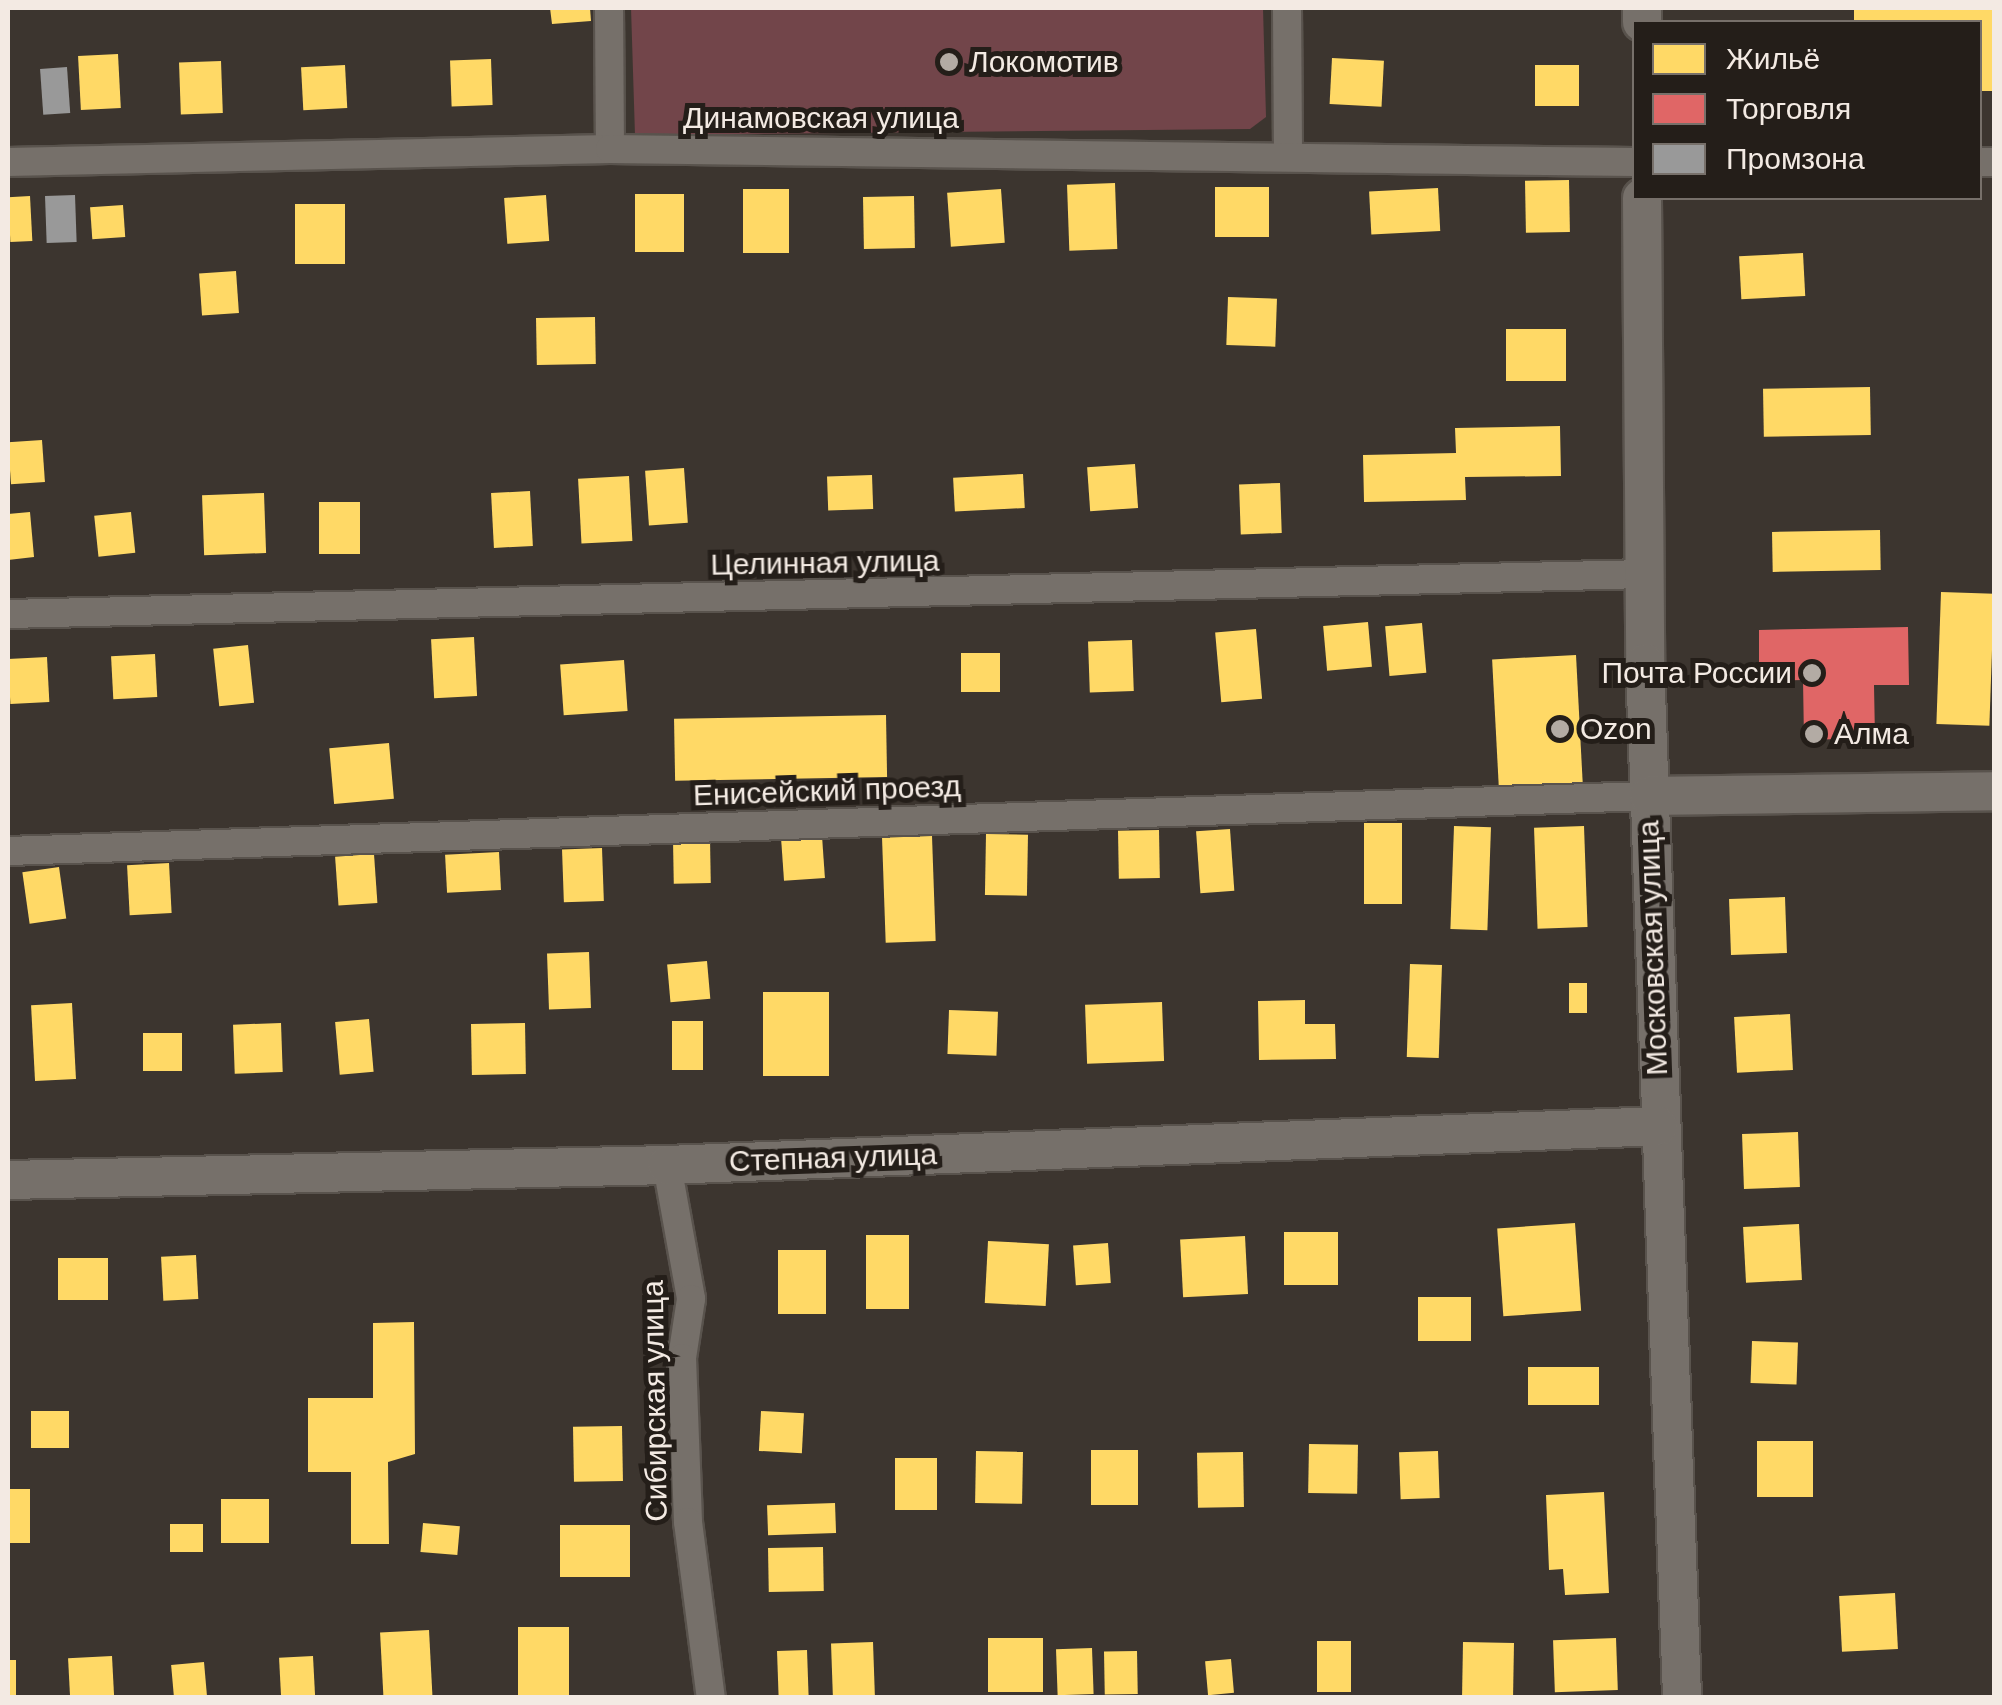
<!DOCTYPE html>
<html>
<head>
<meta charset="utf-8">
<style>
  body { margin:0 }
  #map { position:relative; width:2002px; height:1705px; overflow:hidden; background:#3c352f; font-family:Helvetica,sans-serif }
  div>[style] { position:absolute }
  .green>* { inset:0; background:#72454a }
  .homes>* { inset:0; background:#ffd966; transform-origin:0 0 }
  .shops>* { inset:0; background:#e06666 }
  .industry>* { inset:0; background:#999; transform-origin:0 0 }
  .roads { filter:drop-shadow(2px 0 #59534d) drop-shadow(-2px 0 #59534d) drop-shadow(0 2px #59534d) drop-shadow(0 -2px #59534d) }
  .street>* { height:28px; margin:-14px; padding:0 14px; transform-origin:14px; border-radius:14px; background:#76706a }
  .secondary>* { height:38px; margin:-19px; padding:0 19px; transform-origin:19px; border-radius:19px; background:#76706a }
  .dots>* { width:28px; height:28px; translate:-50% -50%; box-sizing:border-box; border:5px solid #241e19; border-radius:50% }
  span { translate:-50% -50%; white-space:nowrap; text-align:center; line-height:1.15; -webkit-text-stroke:10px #241e19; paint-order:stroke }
  .poi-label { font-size:30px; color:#f3eae3 }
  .left { translate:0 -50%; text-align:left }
  .right { translate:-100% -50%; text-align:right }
  .street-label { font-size:30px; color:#f3eae3 }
  .frame { position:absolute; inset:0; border:10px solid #f3eae3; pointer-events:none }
  .legend { position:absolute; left:1632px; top:20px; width:350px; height:180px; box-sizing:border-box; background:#241e19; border:2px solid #77706a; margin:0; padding:12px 18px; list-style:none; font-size:30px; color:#f3eae3 }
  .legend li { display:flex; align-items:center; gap:20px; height:50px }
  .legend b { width:50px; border:2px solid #77706a }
</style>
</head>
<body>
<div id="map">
  <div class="green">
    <div style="clip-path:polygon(631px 8px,1263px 8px,1266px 117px,1250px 129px,635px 135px)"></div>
  </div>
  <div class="homes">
    <div style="clip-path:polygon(550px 8px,590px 8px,591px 21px,552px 24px)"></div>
    <div style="clip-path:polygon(1854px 8px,1994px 8px,1994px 91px,1980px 91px,1980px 22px,1854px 22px)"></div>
    <div style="left:118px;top:54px;width:54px;height:40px;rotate:87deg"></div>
    <div style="left:1332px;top:58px;width:52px;height:46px;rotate:3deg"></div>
    <div style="left:491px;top:59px;width:46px;height:41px;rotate:88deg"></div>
    <div style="left:221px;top:61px;width:52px;height:42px;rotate:88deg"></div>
    <div style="left:345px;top:65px;width:43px;height:44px;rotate:87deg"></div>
    <div style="left:1535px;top:65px;width:44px;height:41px"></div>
    <div style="left:1569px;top:180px;width:52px;height:44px;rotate:89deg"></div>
    <div style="left:1115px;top:183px;width:66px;height:48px;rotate:88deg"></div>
    <div style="left:1269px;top:187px;width:50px;height:54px;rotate:90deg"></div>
    <div style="left:1438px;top:188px;width:43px;height:69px;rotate:87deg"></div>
    <div style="left:743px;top:189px;width:46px;height:64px"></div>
    <div style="left:1001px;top:189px;width:54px;height:54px;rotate:86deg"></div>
    <div style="left:635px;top:194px;width:49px;height:58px"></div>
    <div style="left:546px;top:195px;width:46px;height:42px;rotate:86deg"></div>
    <div style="left:30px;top:196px;width:45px;height:22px;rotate:87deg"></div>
    <div style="left:914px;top:196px;width:52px;height:51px;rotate:89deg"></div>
    <div style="left:295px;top:204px;width:50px;height:60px"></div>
    <div style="left:123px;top:205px;width:32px;height:33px;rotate:86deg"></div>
    <div style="left:1803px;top:253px;width:43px;height:64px;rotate:87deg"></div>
    <div style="left:236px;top:271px;width:42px;height:37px;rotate:86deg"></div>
    <div style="left:1228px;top:297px;width:49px;height:48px;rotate:2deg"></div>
    <div style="left:595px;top:317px;width:47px;height:59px;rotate:89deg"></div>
    <div style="left:1566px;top:329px;width:52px;height:60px;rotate:90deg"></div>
    <div style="left:1870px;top:387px;width:48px;height:107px;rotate:89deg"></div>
    <div style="clip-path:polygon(1560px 426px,1561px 476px,1465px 477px,1466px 500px,1364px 502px,1363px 455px,1456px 453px,1455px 428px)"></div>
    <div style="left:42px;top:440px;width:42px;height:34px;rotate:86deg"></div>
    <div style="left:1135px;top:464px;width:44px;height:48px;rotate:86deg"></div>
    <div style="left:684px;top:468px;width:55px;height:39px;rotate:86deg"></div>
    <div style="left:1023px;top:474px;width:34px;height:70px;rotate:87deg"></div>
    <div style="left:872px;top:475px;width:34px;height:45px;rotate:88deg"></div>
    <div style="left:629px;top:476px;width:65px;height:51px;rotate:87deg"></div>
    <div style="left:1280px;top:483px;width:50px;height:41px;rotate:88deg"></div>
    <div style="left:530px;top:491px;width:55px;height:39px;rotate:87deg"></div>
    <div style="left:264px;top:493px;width:60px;height:62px;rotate:88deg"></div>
    <div style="left:319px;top:502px;width:41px;height:52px"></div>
    <div style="clip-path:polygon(30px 512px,34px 557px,8px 560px,8px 514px)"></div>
    <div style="left:131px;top:512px;width:41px;height:37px;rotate:84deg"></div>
    <div style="left:1880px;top:530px;width:40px;height:108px;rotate:89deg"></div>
    <div style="left:1941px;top:592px;width:53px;height:132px;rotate:2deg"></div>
    <div style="left:1368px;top:622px;width:45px;height:45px;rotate:85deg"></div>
    <div style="left:1422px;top:623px;width:50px;height:37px;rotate:85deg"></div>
    <div style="left:1256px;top:629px;width:70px;height:41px;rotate:85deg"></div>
    <div style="left:474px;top:637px;width:59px;height:43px;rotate:87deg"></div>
    <div style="left:1132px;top:640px;width:51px;height:44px;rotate:88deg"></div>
    <div style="left:248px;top:645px;width:58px;height:35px;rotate:84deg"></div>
    <div style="left:1000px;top:653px;width:39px;height:39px;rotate:90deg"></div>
    <div style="left:155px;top:654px;width:43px;height:44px;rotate:87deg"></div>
    <div style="left:1576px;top:655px;width:135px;height:84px;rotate:87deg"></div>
    <div style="left:47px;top:657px;width:45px;height:39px;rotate:87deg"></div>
    <div style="left:624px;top:660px;width:51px;height:64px;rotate:86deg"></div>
    <div style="left:886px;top:715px;width:62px;height:212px;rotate:89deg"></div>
    <div style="left:389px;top:743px;width:56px;height:60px;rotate:85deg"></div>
    <div style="left:1364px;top:823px;width:38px;height:81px"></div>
    <div style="left:1454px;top:826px;width:37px;height:103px;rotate:2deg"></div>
    <div style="left:1584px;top:826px;width:101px;height:50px;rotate:88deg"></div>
    <div style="left:1230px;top:829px;width:62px;height:34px;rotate:86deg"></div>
    <div style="left:1159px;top:830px;width:48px;height:41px;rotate:89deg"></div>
    <div style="left:986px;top:834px;width:42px;height:61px;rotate:1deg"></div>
    <div style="left:822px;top:836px;width:42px;height:41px;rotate:86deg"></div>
    <div style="left:932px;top:836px;width:105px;height:50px;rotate:88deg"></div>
    <div style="left:710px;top:839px;width:44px;height:37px;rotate:89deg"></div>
    <div style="left:602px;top:848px;width:53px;height:40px;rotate:88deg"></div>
    <div style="left:499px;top:852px;width:38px;height:54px;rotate:87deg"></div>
    <div style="left:374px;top:854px;width:49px;height:39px;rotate:86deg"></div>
    <div style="left:169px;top:863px;width:50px;height:42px;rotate:87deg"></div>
    <div style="left:59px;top:867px;width:52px;height:37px;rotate:82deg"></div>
    <div style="left:1785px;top:897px;width:56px;height:56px;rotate:88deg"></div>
    <div style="left:589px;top:952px;width:56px;height:42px;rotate:88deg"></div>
    <div style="left:707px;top:961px;width:38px;height:40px;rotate:85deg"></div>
    <div style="left:1410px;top:964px;width:32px;height:93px;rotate:2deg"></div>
    <div style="left:1569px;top:983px;width:18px;height:30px"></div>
    <div style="left:763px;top:992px;width:66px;height:84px"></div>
    <div style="clip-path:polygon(1305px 1000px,1305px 1024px,1335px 1024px,1336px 1059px,1259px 1060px,1258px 1001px)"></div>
    <div style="left:1162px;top:1002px;width:59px;height:77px;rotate:88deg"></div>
    <div style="left:72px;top:1003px;width:76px;height:41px;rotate:87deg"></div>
    <div style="left:949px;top:1010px;width:49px;height:44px;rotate:2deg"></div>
    <div style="left:1790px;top:1014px;width:56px;height:56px;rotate:87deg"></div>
    <div style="left:369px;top:1019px;width:53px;height:34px;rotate:85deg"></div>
    <div style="left:672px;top:1021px;width:31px;height:49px"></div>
    <div style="left:281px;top:1023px;width:49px;height:48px;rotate:88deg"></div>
    <div style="left:525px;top:1023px;width:51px;height:54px;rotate:89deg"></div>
    <div style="left:143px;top:1033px;width:39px;height:38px"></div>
    <div style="left:1798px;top:1132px;width:55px;height:56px;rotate:88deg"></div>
    <div style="left:1575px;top:1223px;width:88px;height:78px;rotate:86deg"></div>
    <div style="left:1799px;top:1224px;width:56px;height:56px;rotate:87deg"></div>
    <div style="left:1284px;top:1232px;width:54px;height:53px"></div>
    <div style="left:866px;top:1235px;width:43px;height:74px"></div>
    <div style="left:1245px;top:1236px;width:58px;height:65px;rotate:87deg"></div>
    <div style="left:988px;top:1241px;width:61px;height:62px;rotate:3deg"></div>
    <div style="left:1108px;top:1243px;width:40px;height:35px;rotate:86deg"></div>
    <div style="left:778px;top:1250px;width:48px;height:64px"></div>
    <div style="left:196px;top:1255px;width:44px;height:35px;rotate:87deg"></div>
    <div style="left:108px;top:1258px;width:42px;height:50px;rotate:90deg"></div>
    <div style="left:1418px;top:1297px;width:53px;height:44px"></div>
    <div style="clip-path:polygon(414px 1322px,415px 1454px,388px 1462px,389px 1544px,351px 1544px,351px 1472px,308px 1472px,308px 1398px,373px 1398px,373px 1323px)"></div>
    <div style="left:1752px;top:1341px;width:46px;height:42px;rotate:2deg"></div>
    <div style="left:1528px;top:1367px;width:71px;height:38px"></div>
    <div style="left:31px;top:1411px;width:38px;height:37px"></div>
    <div style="left:761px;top:1411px;width:43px;height:40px;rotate:3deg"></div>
    <div style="left:622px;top:1426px;width:55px;height:49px;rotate:89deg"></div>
    <div style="left:1757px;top:1441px;width:56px;height:56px"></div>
    <div style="left:1309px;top:1444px;width:49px;height:49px;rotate:1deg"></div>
    <div style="left:1091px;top:1450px;width:47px;height:55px"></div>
    <div style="left:976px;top:1451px;width:47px;height:52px;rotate:1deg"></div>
    <div style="left:1438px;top:1451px;width:47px;height:39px;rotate:88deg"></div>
    <div style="left:1243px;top:1452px;width:55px;height:46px;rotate:89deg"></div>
    <div style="left:895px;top:1458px;width:42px;height:52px"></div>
    <div style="left:8px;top:1489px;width:22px;height:54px"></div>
    <div style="clip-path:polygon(1604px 1492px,1609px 1593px,1565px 1595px,1563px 1569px,1549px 1570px,1546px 1495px)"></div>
    <div style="left:221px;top:1499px;width:48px;height:44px"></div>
    <div style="left:835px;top:1503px;width:30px;height:68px;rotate:88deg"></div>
    <div style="left:423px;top:1523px;width:37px;height:29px;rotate:5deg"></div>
    <div style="left:170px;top:1524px;width:33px;height:28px"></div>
    <div style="left:630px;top:1525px;width:52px;height:70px;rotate:90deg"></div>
    <div style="left:823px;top:1547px;width:44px;height:55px;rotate:89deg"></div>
    <div style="left:1895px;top:1593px;width:56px;height:56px;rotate:87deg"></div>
    <div style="left:518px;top:1627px;width:51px;height:71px"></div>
    <div style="left:429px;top:1630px;width:68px;height:49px;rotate:87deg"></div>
    <div style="left:988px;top:1638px;width:55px;height:54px"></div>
    <div style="left:1616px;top:1638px;width:52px;height:63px;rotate:88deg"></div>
    <div style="left:1317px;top:1641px;width:34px;height:51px"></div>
    <div style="left:873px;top:1642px;width:56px;height:42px;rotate:88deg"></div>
    <div style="left:1463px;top:1642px;width:51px;height:56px;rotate:1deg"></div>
    <div style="left:1092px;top:1648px;width:46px;height:36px;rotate:88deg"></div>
    <div style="left:807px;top:1650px;width:48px;height:30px;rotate:88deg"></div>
    <div style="left:1137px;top:1651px;width:43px;height:33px;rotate:89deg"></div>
    <div style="left:112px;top:1656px;width:42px;height:44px;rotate:87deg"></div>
    <div style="left:313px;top:1656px;width:42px;height:34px;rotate:87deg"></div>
    <div style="left:1231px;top:1659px;width:34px;height:26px;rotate:85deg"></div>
    <div style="left:8px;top:1660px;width:8px;height:38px"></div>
    <div style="left:204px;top:1662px;width:36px;height:33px;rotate:85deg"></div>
  </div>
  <div class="shops">
    <div style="clip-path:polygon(1908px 627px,1909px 685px,1874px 685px,1875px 738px,1804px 740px,1803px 680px,1759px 681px,1759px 630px)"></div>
  </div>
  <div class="industry">
    <div style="left:67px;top:67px;width:46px;height:27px;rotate:86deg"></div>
    <div style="left:75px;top:195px;width:47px;height:30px;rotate:88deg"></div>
  </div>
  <div class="roads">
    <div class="street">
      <div style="left:609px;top:8px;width:141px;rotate:89.6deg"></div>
      <div style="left:1287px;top:8px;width:145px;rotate:89.6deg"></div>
      <div style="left:8px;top:162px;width:602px;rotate:-1.24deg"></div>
      <div style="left:610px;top:149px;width:1024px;rotate:0.73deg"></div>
      <div style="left:1980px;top:162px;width:14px"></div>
      <div style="left:8px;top:614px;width:1635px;rotate:-1.4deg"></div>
      <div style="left:8px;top:851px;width:1642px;rotate:-1.92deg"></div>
      <div style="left:667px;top:1165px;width:136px;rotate:79.8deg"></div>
      <div style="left:691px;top:1299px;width:60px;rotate:98.7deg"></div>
      <div style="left:682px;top:1358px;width:164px;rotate:87.9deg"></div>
      <div style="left:688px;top:1522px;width:177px;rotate:82.6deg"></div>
    </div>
    <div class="secondary">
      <div style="left:1642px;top:8px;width:14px;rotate:90deg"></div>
      <div style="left:1642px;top:198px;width:465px;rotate:89.6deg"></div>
      <div style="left:1645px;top:663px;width:1036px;rotate:87.95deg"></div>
      <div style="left:1649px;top:796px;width:345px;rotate:-0.8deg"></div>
      <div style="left:8px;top:1180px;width:659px;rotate:-1.3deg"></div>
      <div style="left:667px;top:1165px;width:992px;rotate:-2.25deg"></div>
    </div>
  </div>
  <div class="dots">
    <div style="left:949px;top:62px;background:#b3aba4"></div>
    <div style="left:1812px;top:673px;background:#b3aba4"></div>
    <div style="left:1560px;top:729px;background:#b3aba4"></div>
    <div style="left:1814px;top:734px;background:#b3aba4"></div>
  </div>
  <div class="poi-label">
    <span class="left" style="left:969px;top:62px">Локомотив</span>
    <span class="right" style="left:1792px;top:673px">Почта России</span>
    <span class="left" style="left:1580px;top:729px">Ozon</span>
    <span class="left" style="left:1834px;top:734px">Алма</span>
  </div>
  <div class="street-label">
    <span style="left:821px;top:118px">Динамовская улица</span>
    <span style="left:825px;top:563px;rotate:-1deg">Целинная улица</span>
    <span style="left:827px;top:791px;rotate:-2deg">Енисейский проезд</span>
    <span style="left:1653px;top:948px;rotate:-92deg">Московская улица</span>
    <span style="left:833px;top:1158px;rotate:-2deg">Степная улица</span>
    <span style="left:655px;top:1401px;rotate:-91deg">Сибирская улица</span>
  </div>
  <div class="frame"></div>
  <ul class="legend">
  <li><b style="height:28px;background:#ffd966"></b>Жильё</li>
  <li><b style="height:28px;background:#e06666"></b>Торговля</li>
  <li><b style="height:28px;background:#999"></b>Промзона</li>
  </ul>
</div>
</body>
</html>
